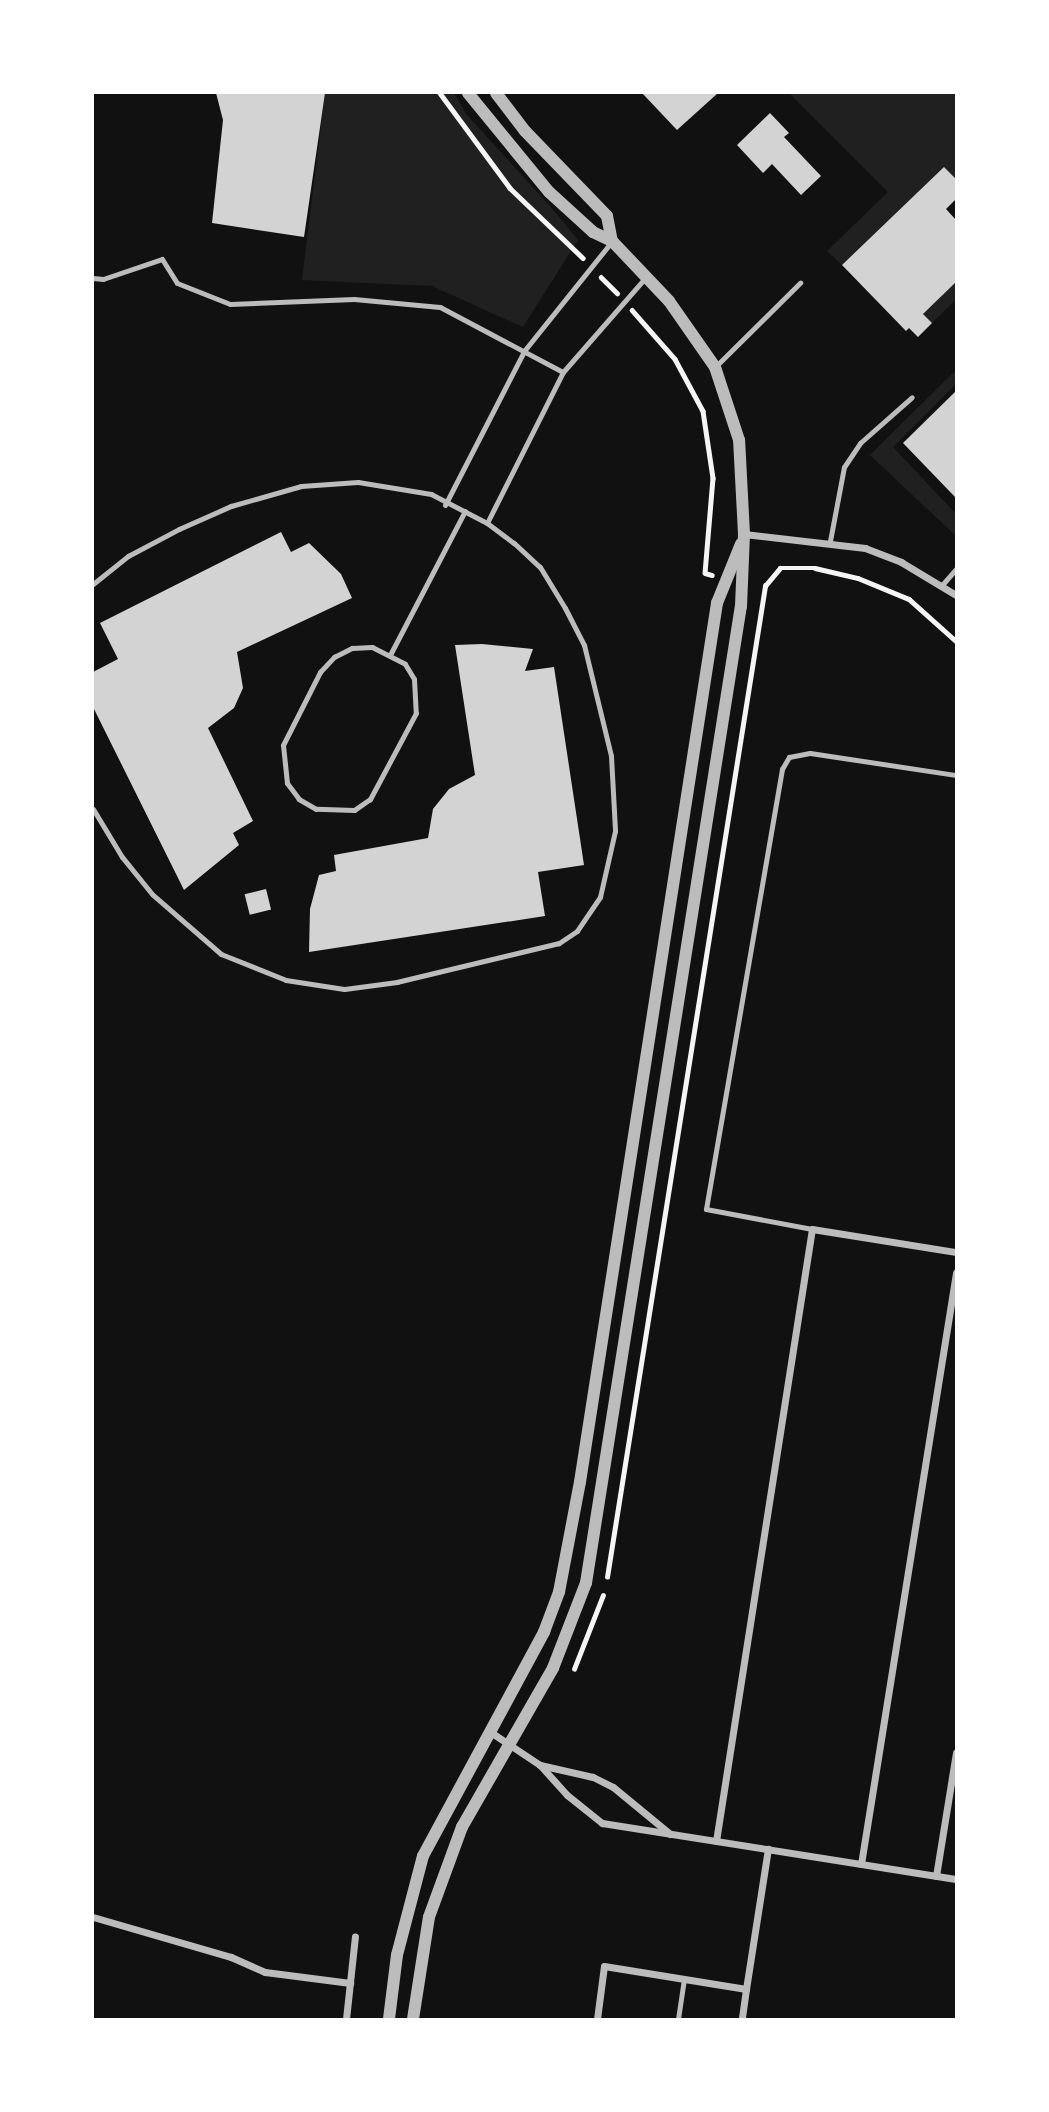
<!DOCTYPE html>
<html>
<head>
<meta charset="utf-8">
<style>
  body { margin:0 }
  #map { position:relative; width:1049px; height:2112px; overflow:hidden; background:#111; font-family:Ubuntu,sans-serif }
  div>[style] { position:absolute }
  .green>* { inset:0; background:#202020 }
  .building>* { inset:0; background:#d3d3d3; transform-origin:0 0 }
  .path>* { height:4.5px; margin:-2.25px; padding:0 2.25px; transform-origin:2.25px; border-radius:2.25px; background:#f5f5f5 }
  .service>* { height:5px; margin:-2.5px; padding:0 2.5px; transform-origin:2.5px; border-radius:2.5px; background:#bcbcbc }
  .minor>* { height:7px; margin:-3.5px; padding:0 3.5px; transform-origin:3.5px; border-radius:3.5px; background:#bcbcbc }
  .tertiary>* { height:12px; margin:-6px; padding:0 6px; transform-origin:6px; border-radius:6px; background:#bcbcbc }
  span { translate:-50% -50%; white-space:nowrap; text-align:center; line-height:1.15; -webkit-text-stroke:7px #fff; paint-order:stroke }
  .frame { position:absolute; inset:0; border:94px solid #fff; pointer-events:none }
</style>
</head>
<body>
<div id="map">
  <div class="green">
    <div style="clip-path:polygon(325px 93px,454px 93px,467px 115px,549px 205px,578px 240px,523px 327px,432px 286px,302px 280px)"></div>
    <div style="clip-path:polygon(789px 93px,956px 93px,956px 179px,944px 167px,842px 265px,827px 251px,888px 192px)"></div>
    <div style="clip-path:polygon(956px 282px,956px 299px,932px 323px,923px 314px)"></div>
    <div style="clip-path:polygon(956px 370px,956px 384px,893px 447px,956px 514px,956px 536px,870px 455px)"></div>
  </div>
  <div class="building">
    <div style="clip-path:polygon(216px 93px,325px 93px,304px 237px,212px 223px,223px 120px)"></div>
    <div style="clip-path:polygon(642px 93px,718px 93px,677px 130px)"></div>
    <div style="clip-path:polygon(770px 113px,789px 133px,784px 137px,821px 176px,801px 195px,772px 164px,763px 173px,737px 145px)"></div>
    <div style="clip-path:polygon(944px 167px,956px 179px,956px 199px,946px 209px,956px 220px,956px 282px,923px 314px,932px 323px,918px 337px,909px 328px,906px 331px,842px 265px)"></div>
    <div style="clip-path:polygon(956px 391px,956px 498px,903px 443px)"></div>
    <div style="clip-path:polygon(281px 532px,291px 552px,309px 543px,341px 574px,352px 598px,237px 652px,243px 688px,234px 708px,208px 728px,253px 821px,233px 833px,239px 845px,184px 890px,93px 707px,93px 672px,118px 659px,100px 623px)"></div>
    <div style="clip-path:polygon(482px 644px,533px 649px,525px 671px,554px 667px,584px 865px,538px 872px,545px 916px,309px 952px,310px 909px,319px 875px,336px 871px,334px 855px,428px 838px,433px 809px,449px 789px,475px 775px,455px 645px)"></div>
    <div style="left:266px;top:889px;width:21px;height:22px;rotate:76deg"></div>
  </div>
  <div class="path">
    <div style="left:440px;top:93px;width:118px;rotate:53.6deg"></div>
    <div style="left:510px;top:188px;width:101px;rotate:43.8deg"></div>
    <div style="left:601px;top:277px;width:23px;rotate:45deg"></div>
    <div style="left:632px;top:310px;width:65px;rotate:48.7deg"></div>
    <div style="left:675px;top:359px;width:59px;rotate:61.7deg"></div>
    <div style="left:703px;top:411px;width:68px;rotate:81.5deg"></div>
    <div style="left:713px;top:478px;width:95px;rotate:94.8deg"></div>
    <div style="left:705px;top:573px;width:7px;rotate:16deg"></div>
    <div style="left:607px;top:1577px;width:1004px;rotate:-80.94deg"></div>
    <div style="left:765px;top:586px;width:23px;rotate:-50deg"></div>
    <div style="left:780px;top:568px;width:35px"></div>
    <div style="left:815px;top:568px;width:44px;rotate:13.1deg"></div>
    <div style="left:858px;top:578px;width:55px;rotate:22.4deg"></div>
    <div style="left:909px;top:599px;width:63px;rotate:41.8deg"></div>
    <div style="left:574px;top:1669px;width:79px;rotate:-68.6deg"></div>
  </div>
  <div class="service">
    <div style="left:93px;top:278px;width:10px;rotate:6deg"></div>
    <div style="left:103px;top:279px;width:62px;rotate:-18.7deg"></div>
    <div style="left:162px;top:259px;width:28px;rotate:58deg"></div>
    <div style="left:177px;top:283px;width:57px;rotate:21.6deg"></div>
    <div style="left:230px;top:304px;width:124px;rotate:-2.3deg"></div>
    <div style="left:354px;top:299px;width:86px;rotate:5.3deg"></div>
    <div style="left:440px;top:307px;width:139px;rotate:27.9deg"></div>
    <div style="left:715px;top:367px;width:120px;rotate:-44.7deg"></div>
    <div style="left:445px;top:505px;width:173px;rotate:-62.8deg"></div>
    <div style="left:524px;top:351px;width:141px;rotate:-51.3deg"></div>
    <div style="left:487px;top:523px;width:169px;rotate:-63.3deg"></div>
    <div style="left:563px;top:372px;width:125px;rotate:-48.9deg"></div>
    <div style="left:830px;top:541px;width:75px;rotate:-79.3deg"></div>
    <div style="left:844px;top:467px;width:29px;rotate:-56deg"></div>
    <div style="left:860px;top:443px;width:69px;rotate:-41.5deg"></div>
    <div style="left:93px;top:584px;width:45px;rotate:-38.7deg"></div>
    <div style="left:128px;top:556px;width:58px;rotate:-27.9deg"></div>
    <div style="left:179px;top:529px;width:57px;rotate:-23.9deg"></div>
    <div style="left:231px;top:506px;width:73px;rotate:-15.9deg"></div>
    <div style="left:301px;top:486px;width:57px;rotate:-4deg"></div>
    <div style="left:358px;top:482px;width:74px;rotate:9.3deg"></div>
    <div style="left:431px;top:494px;width:63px;rotate:27.4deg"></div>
    <div style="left:487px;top:523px;width:34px;rotate:37deg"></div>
    <div style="left:514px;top:543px;width:35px;rotate:43deg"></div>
    <div style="left:540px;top:567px;width:48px;rotate:58.6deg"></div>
    <div style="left:565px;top:608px;width:42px;rotate:62.8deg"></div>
    <div style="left:584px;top:645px;width:114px;rotate:76.3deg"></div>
    <div style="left:611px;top:756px;width:75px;rotate:86.9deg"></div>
    <div style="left:615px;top:831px;width:68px;rotate:102.8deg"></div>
    <div style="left:600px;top:897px;width:41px;rotate:124.1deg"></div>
    <div style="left:577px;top:931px;width:22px;rotate:146deg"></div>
    <div style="left:559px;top:943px;width:167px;rotate:166.5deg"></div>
    <div style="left:397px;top:982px;width:53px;rotate:172.5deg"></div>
    <div style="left:344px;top:989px;width:59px;rotate:-171.2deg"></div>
    <div style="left:286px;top:980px;width:70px;rotate:-158.2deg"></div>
    <div style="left:221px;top:954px;width:91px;rotate:-139deg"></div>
    <div style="left:152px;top:894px;width:48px;rotate:-129deg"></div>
    <div style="left:122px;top:857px;width:56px;rotate:-121.1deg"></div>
    <div style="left:942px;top:585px;width:21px;rotate:-49deg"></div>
    <div style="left:372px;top:647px;width:37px;rotate:27deg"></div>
    <div style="left:405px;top:664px;width:17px;rotate:59deg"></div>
    <div style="left:414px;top:679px;width:34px;rotate:87deg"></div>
    <div style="left:416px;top:713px;width:98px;rotate:118.1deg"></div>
    <div style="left:370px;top:799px;width:19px;rotate:145deg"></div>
    <div style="left:354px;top:810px;width:38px;rotate:-178deg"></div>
    <div style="left:316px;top:809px;width:20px;rotate:-150deg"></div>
    <div style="left:299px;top:799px;width:20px;rotate:-127deg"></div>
    <div style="left:287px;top:783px;width:38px;rotate:-96deg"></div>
    <div style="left:283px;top:745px;width:82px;rotate:-63.1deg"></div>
    <div style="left:320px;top:672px;width:21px;rotate:-47deg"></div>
    <div style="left:334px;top:657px;width:20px;rotate:-27deg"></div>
    <div style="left:352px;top:648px;width:20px;rotate:-3deg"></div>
    <div style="left:391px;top:653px;width:160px;rotate:-62.5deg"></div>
    <div style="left:812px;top:1229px;width:108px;rotate:-169.3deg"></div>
    <div style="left:706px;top:1209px;width:447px;rotate:-80.2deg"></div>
    <div style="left:782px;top:769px;width:14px;rotate:-60deg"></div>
    <div style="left:789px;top:757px;width:21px;rotate:-11deg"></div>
    <div style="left:810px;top:753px;width:148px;rotate:8.6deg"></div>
    <div style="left:678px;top:2019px;width:40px;rotate:-81.5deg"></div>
  </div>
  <div class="minor">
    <div style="left:744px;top:534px;width:122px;rotate:6.6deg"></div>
    <div style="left:865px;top:548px;width:39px;rotate:21deg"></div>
    <div style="left:901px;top:562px;width:64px;rotate:31deg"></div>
    <div style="left:489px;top:1731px;width:61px;rotate:33.7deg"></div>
    <div style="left:540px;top:1765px;width:40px;rotate:48deg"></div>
    <div style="left:567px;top:1795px;width:45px;rotate:38.7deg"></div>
    <div style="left:602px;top:1823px;width:358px;rotate:9deg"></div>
    <div style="left:540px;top:1765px;width:54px;rotate:12.8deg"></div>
    <div style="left:593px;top:1777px;width:22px;rotate:27deg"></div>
    <div style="left:613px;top:1787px;width:74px;rotate:39.5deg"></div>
    <div style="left:716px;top:1841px;width:619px;rotate:-81.09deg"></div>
    <div style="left:812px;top:1229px;width:146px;rotate:9.1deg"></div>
    <div style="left:861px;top:1864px;width:599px;rotate:-80.87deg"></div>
    <div style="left:936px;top:1876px;width:125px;rotate:-80.8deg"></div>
    <div style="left:93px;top:1917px;width:144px;rotate:16.2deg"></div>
    <div style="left:231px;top:1957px;width:37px;rotate:24deg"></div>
    <div style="left:265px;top:1972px;width:86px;rotate:7.4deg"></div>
    <div style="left:746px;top:1989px;width:142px;rotate:-81.1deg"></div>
    <div style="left:346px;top:2019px;width:83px;rotate:-83.8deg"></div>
    <div style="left:597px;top:2019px;width:53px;rotate:-82.5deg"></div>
    <div style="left:604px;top:1966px;width:144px;rotate:9.2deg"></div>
    <div style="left:746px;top:1989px;width:30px;rotate:98deg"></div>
  </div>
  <div class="tertiary">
    <div style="left:496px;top:93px;width:48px;rotate:52.7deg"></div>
    <div style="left:525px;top:131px;width:118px;rotate:46deg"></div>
    <div style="left:607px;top:216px;width:25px;rotate:79deg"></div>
    <div style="left:389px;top:2019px;width:64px;rotate:-82.9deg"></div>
    <div style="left:397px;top:1955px;width:102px;rotate:-75.3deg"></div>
    <div style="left:423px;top:1856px;width:255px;rotate:-61.6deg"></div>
    <div style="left:544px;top:1632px;width:43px;rotate:-69.4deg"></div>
    <div style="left:559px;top:1592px;width:112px;rotate:-79.2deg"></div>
    <div style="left:580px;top:1482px;width:890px;rotate:-81.14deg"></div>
    <div style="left:717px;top:603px;width:64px;rotate:-67.9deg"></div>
    <div style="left:413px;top:2019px;width:103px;rotate:-81.1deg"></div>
    <div style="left:429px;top:1917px;width:96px;rotate:-69.9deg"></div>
    <div style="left:462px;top:1827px;width:183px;rotate:-60.2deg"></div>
    <div style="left:553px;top:1668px;width:91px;rotate:-68.8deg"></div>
    <div style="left:586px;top:1583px;width:989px;rotate:-80.99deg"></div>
    <div style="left:741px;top:606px;width:72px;rotate:-87.6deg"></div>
    <div style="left:744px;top:534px;width:94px;rotate:-93deg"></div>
    <div style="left:739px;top:440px;width:77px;rotate:-108.2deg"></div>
    <div style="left:715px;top:367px;width:80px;rotate:-124.9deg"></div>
    <div style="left:669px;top:301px;width:83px;rotate:-133.5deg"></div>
    <div style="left:612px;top:241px;width:21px;rotate:-155deg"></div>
    <div style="left:593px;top:232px;width:59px;rotate:-137.7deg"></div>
    <div style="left:549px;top:192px;width:128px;rotate:-129.3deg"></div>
  </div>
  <div class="frame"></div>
</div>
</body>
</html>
